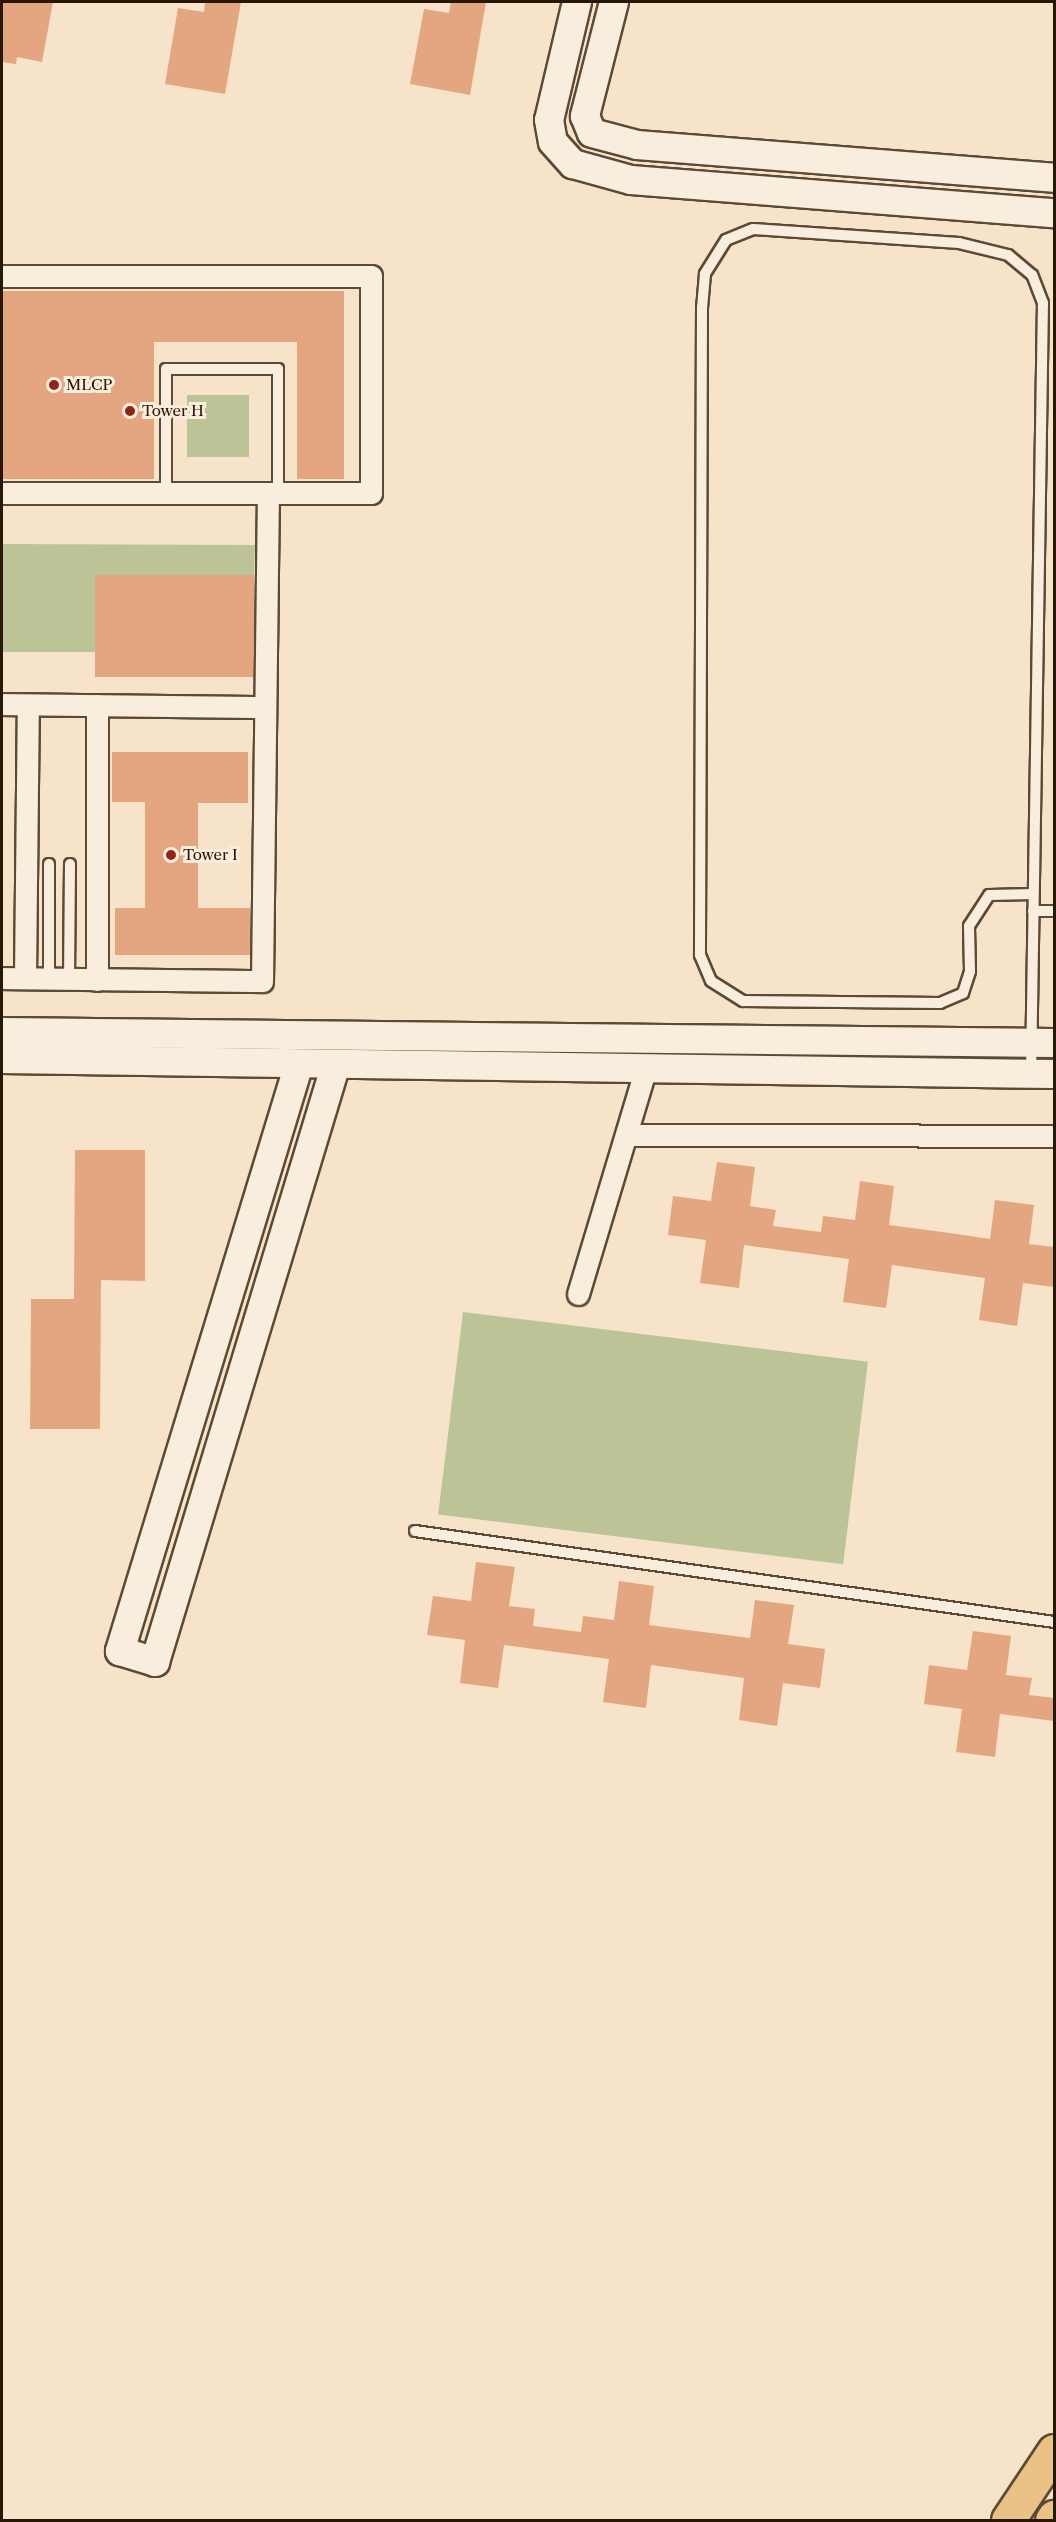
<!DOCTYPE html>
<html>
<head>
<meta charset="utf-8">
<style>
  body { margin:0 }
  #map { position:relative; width:1056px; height:2522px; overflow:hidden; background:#f6e3ca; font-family:"Libre Caslon Text",serif }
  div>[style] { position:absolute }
  .green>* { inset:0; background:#bcc497; transform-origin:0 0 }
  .building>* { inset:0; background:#e3a680; transform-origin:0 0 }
  .roads { filter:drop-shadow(2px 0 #5c4a34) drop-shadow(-2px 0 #5c4a34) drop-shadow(0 2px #5c4a34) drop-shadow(0 -2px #5c4a34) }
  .lane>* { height:10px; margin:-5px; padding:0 5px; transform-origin:5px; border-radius:5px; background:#f9eddd }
  .street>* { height:21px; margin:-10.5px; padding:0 10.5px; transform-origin:10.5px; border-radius:10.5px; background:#f9eddd }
  .secondary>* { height:28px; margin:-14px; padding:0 14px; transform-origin:14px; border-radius:14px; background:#f9eddd }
  .primary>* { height:33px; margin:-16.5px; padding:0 16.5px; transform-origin:16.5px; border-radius:16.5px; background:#ebc285 }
  .dots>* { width:16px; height:16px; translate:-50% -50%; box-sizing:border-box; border:3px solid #f9eddd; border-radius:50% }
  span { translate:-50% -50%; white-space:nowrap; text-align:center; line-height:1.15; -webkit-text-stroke:6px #f9eddd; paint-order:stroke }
  .poi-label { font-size:15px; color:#281702 }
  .left { translate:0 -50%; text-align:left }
  .frame { position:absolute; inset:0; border:3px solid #281702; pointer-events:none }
</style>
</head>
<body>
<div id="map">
  <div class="green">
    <div style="left:187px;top:395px;width:62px;height:62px"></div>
    <div style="clip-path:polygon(2px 544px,255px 545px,254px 575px,96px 575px,95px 652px,2px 652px)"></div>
    <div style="left:463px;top:1312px;width:408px;height:204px;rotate:7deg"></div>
  </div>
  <div class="building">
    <div style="clip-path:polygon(2px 2px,53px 2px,42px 62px,17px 57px,16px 64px,2px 62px)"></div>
    <div style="clip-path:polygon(205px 2px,241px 2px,225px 94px,165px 84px,178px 8px,204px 12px)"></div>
    <div style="clip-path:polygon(451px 2px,486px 2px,470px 95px,410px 84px,424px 9px,449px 13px)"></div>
    <div style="clip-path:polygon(2px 291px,344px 291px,344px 479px,297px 479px,297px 342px,154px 342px,154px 479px,2px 479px)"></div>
    <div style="left:95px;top:575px;width:159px;height:102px"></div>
    <div style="clip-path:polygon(112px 752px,248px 752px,248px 803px,198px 803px,198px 908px,250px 908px,250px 955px,115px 955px,115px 908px,145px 908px,145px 802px,112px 802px)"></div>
    <div style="clip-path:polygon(75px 1150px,145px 1150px,145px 1281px,101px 1280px,100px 1429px,30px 1429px,31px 1299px,74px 1299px)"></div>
    <div style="clip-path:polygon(717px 1162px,755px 1167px,750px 1206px,776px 1210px,773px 1226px,821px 1232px,823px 1216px,855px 1220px,860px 1181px,894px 1186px,889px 1225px,950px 1233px,990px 1239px,995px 1200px,1034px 1205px,1029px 1244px,1054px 1247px,1054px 1287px,1023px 1283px,1017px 1326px,979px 1320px,985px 1278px,892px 1265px,886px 1308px,843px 1302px,849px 1259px,744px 1245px,739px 1288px,700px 1283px,706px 1240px,668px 1235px,673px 1196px,711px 1201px)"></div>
    <div style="clip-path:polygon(476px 1562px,515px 1567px,509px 1606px,535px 1609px,533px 1626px,581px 1632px,583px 1616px,614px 1620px,619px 1581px,654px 1586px,649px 1625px,750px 1638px,755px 1600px,794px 1605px,788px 1644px,825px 1649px,820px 1688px,783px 1683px,777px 1726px,739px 1720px,744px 1678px,651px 1665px,646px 1708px,603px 1702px,609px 1659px,504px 1645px,498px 1688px,460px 1683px,465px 1640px,427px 1635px,433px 1596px,471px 1601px)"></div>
    <div style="clip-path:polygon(973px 1631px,1011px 1636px,1006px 1675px,1032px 1678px,1029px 1695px,1054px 1698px,1054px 1721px,1000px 1714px,995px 1757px,956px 1752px,962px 1709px,924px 1704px,929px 1665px,967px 1670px)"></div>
  </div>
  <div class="roads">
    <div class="lane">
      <div style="left:166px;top:493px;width:124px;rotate:-90deg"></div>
      <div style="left:166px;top:369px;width:112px"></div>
      <div style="left:278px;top:369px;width:124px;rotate:90deg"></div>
      <div style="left:1033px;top:911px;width:21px"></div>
      <div style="left:49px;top:979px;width:115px;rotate:-90deg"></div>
      <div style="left:69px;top:979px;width:115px;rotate:-89.5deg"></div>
      <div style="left:1031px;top:1074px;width:771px;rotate:-89.11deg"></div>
      <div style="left:1043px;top:303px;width:30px;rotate:-111deg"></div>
      <div style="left:1032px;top:275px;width:31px;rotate:-140deg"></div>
      <div style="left:1008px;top:255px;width:50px;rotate:-166.2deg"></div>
      <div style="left:959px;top:243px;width:206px;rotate:-176.1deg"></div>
      <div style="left:753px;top:229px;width:29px;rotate:158deg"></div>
      <div style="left:726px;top:240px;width:40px;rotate:122deg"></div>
      <div style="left:705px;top:274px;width:33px;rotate:95deg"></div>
      <div style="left:702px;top:307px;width:648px;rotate:90.18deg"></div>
      <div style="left:700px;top:955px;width:28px;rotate:67deg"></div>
      <div style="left:711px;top:981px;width:38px;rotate:32deg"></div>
      <div style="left:743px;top:1001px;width:197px;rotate:0.6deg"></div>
      <div style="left:940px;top:1003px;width:25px;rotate:-23deg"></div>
      <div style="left:963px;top:993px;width:23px;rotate:-72deg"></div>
      <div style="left:970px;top:971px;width:45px;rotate:-91.3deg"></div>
      <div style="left:969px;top:926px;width:37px;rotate:-57deg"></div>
      <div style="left:989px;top:895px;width:44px;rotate:-1.3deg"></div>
      <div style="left:415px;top:1531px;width:645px;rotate:8.1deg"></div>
    </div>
    <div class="street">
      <div style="left:2px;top:276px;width:369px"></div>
      <div style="left:371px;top:276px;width:217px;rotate:90deg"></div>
      <div style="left:371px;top:493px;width:369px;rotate:180deg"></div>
      <div style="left:2px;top:704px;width:263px;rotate:0.7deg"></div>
      <div style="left:97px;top:705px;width:275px;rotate:90deg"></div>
      <div style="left:2px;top:978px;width:260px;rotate:0.7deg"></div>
      <div style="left:262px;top:981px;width:488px;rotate:-89.3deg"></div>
      <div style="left:25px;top:978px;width:273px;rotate:-89.4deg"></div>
      <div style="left:626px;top:1135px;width:428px;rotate:0.1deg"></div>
      <div style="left:578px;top:1294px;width:236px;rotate:-73.3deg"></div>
    </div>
    <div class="secondary">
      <div style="left:577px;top:2px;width:121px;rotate:103.3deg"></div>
      <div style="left:549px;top:120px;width:22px;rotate:80deg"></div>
      <div style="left:553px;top:142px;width:30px;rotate:48deg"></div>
      <div style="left:573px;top:164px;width:60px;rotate:15.4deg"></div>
      <div style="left:631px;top:180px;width:424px;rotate:4.5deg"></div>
      <div style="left:614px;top:2px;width:118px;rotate:104.3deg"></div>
      <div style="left:585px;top:116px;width:18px;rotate:68deg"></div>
      <div style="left:592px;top:133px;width:47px;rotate:14.9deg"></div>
      <div style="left:637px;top:145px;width:418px;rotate:4.5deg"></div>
      <div style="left:2px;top:1032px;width:1052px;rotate:0.6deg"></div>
      <div style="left:2px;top:1059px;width:1052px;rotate:0.82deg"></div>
      <div style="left:299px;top:1064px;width:614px;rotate:106.96deg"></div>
      <div style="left:120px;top:1651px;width:37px;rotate:17deg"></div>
      <div style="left:155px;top:1662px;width:625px;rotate:-73.16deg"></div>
    </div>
    <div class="primary">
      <div style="left:1008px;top:2520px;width:83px;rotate:-56.3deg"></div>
      <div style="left:1052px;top:2520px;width:4px;rotate:-56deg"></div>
    </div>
  </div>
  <div class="dots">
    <div style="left:54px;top:385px;background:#8f2418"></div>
    <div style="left:130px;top:411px;background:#8f2418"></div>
    <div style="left:171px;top:855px;background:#8f2418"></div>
  </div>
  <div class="poi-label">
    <span class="left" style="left:66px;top:385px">MLCP</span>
    <span class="left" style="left:142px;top:411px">Tower H</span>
    <span class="left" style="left:183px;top:855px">Tower I</span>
  </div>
  <div class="frame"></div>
</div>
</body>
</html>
